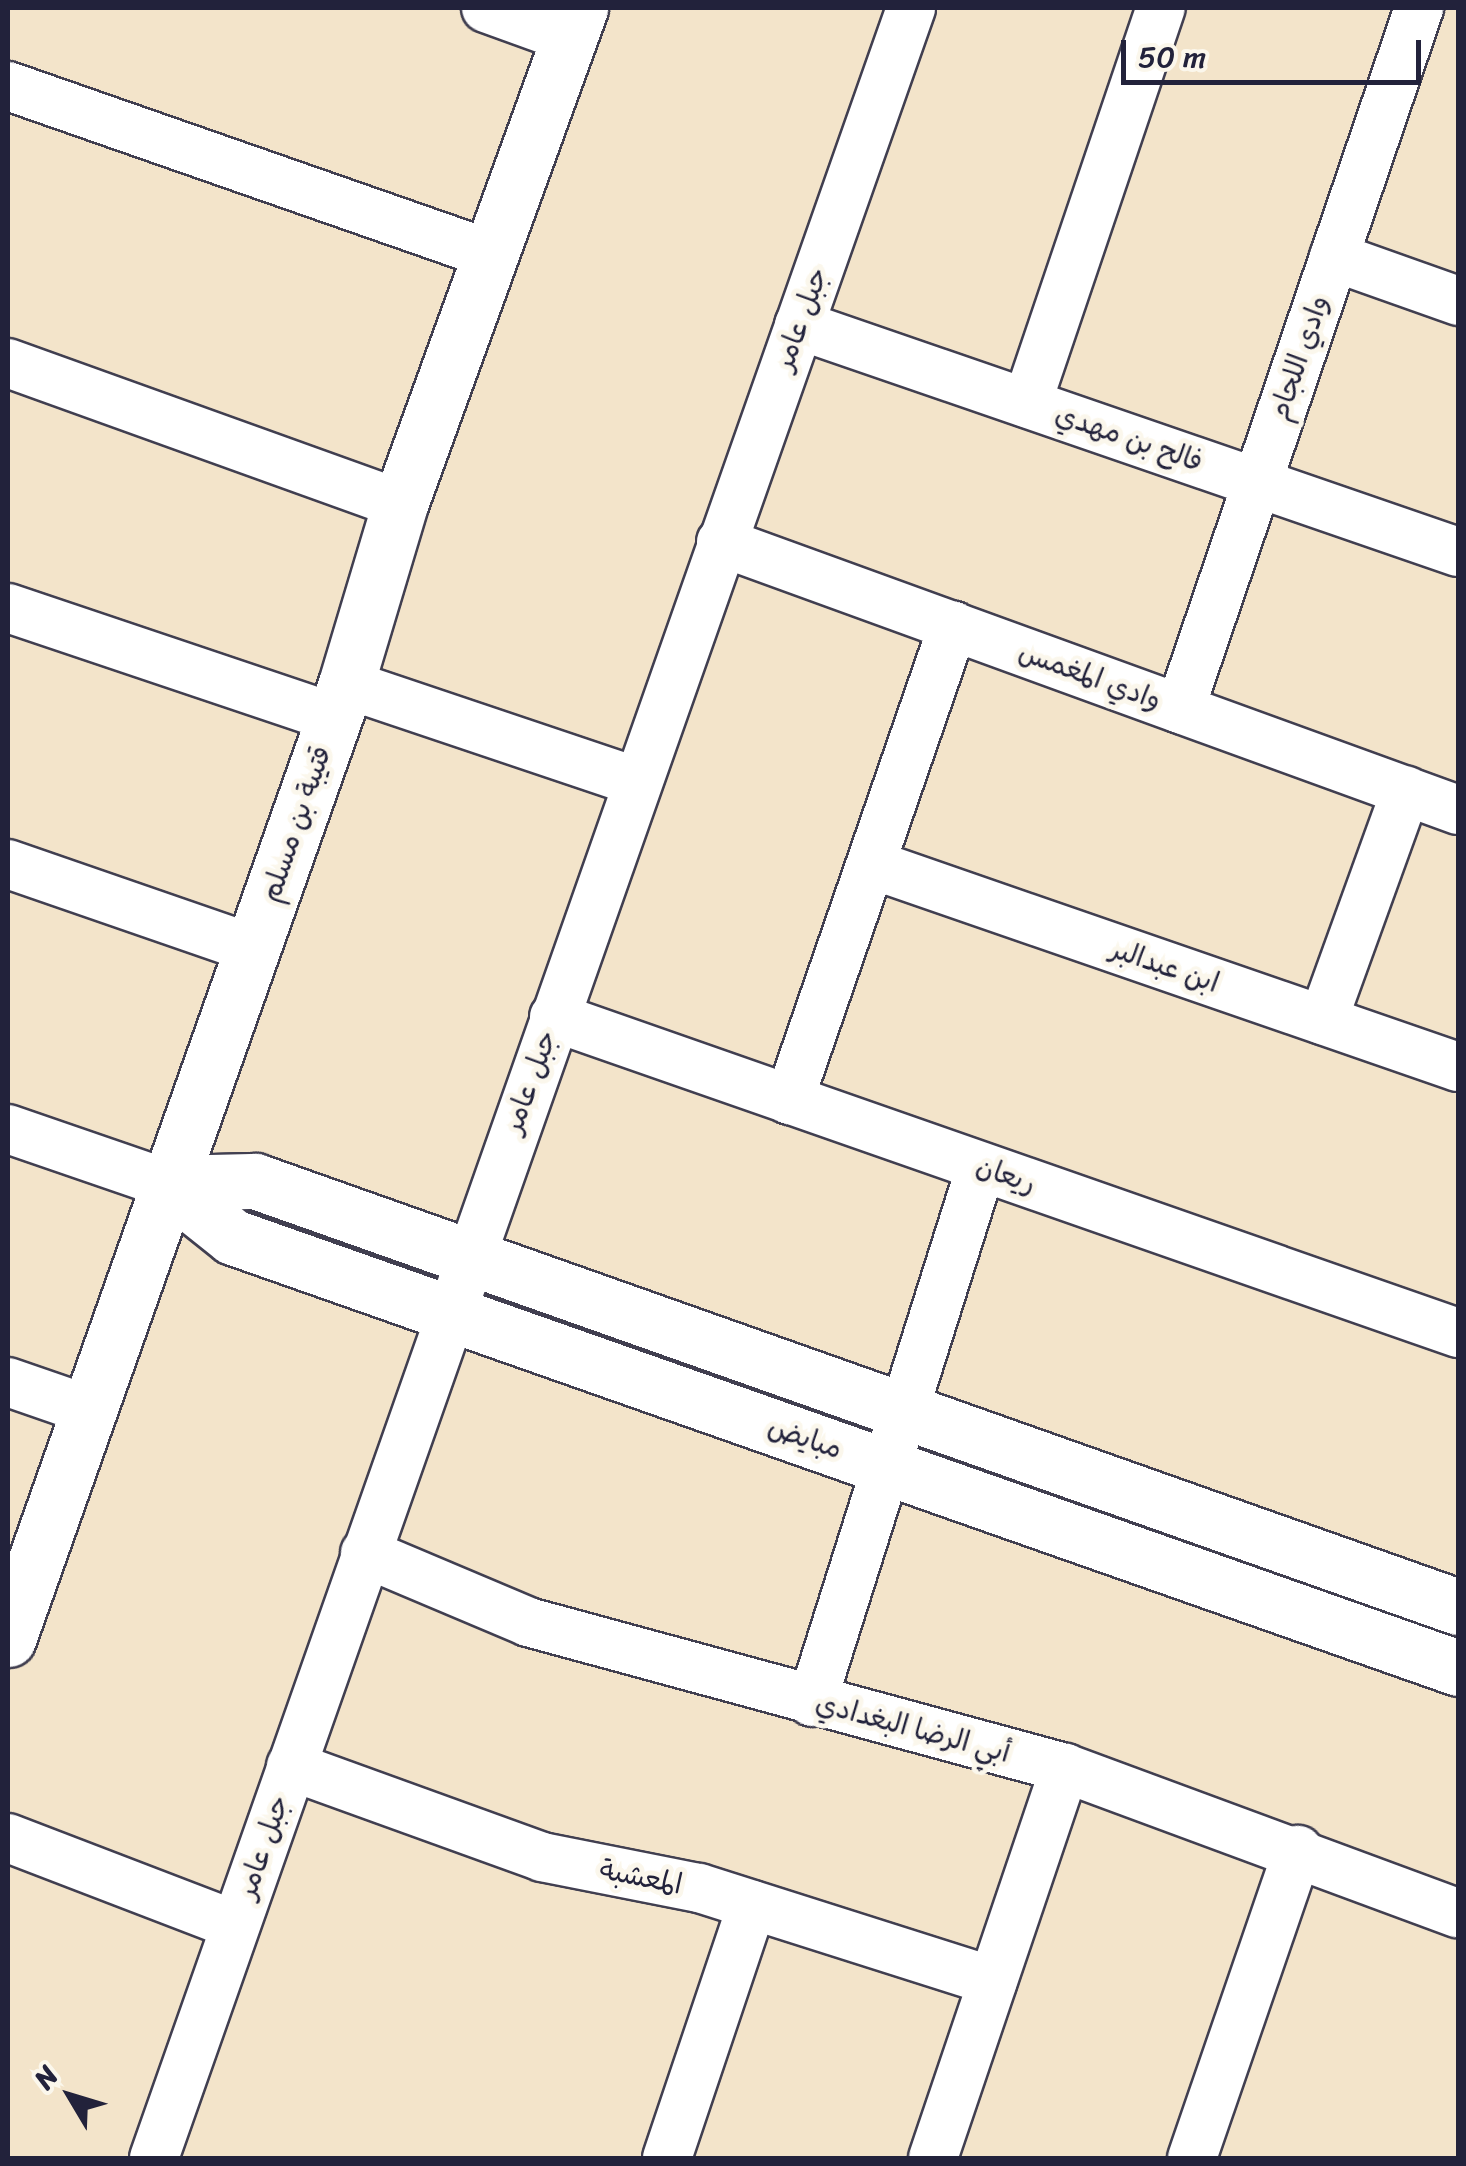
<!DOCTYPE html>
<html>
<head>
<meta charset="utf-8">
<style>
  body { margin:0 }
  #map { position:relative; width:1466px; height:2166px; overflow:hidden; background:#f3e4ca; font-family:Sriracha,"Playpen Sans Arabic",sans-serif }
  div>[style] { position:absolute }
  .roads { filter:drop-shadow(2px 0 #413f50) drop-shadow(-2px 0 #413f50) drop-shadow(0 2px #413f50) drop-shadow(0 -2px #413f50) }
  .street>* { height:48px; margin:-24px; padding:0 24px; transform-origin:24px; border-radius:24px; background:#fff }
  .secondary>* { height:55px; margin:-27.5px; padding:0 27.5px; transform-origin:27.5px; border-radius:27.5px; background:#fff }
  span { translate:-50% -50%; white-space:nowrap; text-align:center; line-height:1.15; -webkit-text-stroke:10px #fbf7ec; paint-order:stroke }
  .street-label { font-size:28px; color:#22223b }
  .frame { position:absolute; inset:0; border:10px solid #22223b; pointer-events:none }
  .north { position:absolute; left:20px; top:2046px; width:100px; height:100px; -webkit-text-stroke:8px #fbf7ec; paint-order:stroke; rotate:308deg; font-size:28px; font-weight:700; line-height:40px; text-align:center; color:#22223b }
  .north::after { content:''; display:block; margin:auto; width:35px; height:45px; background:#22223b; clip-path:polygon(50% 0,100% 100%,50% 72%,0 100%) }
  .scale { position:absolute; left:1121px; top:40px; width:300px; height:45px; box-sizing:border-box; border:5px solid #22223b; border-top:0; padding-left:12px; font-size:30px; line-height:35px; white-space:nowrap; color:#22223b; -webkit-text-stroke:8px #fbf7ec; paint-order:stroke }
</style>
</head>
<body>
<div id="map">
  <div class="roads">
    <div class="street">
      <div style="left:486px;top:8px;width:88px;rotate:19.9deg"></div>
      <div style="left:8px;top:86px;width:513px;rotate:19.25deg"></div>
      <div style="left:1334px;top:257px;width:132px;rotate:19.5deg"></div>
      <div style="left:799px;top:325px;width:697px;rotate:19.01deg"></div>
      <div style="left:8px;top:363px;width:417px;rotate:19.8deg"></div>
      <div style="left:1027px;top:403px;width:417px;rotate:-71.3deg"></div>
      <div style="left:721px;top:542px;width:784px;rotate:19.98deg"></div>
      <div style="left:8px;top:608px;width:342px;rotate:18.6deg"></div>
      <div style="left:346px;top:684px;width:307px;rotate:18.6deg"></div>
      <div style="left:1180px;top:709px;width:741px;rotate:-71.17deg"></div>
      <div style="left:8px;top:864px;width:260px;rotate:19.1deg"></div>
      <div style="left:871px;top:864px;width:621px;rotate:19.08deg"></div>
      <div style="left:554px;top:1017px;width:958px;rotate:19.27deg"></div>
      <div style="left:1323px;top:1020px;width:244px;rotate:-70.1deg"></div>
      <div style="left:789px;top:1100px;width:502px;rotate:-70.91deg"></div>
      <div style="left:8px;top:1129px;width:166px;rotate:19deg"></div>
      <div style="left:8px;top:1382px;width:83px;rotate:19.1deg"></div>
      <div style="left:365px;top:1553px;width:177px;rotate:22.9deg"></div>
      <div style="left:528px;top:1622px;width:556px;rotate:15.21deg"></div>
      <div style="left:1065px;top:1768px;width:419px;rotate:20.3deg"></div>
      <div style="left:812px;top:1702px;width:561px;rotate:-72.47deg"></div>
      <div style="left:291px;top:1766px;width:267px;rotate:19.9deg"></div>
      <div style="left:542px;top:1857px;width:160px;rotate:11.2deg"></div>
      <div style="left:699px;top:1888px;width:308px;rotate:17.6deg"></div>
      <div style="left:8px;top:1838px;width:243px;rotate:21deg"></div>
      <div style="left:154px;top:2158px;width:2279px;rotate:-70.6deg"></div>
      <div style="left:667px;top:2158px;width:267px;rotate:-71.4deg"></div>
      <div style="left:933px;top:2158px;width:412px;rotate:-71.3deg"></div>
      <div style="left:1192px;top:2158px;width:326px;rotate:-71deg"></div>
    </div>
    <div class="secondary">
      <div style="left:165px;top:1183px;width:87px;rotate:38.5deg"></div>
      <div style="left:233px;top:1237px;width:1299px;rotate:19.38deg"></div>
      <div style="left:165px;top:1183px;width:90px;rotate:-1.3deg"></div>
      <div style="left:255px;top:1181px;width:1276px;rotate:19.5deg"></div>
      <div style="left:8px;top:1639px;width:1013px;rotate:-70.51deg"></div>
      <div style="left:346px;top:684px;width:188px;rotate:-73.3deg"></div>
      <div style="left:400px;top:504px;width:528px;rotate:-70.05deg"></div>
    </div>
  </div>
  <div class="street-label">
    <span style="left:801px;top:319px;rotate:-70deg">جبل عامر</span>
    <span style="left:1299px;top:358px;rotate:-71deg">وادي اللجام</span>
    <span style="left:1129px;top:438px;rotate:19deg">فالح بن مهدي</span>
    <span style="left:1090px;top:676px;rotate:20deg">وادي المغمس</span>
    <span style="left:296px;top:824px;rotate:-71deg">قتيبة بن مسلم</span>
    <span style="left:1165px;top:966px;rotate:19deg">ابن عبدالبر</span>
    <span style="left:530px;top:1082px;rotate:-70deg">جبل عامر</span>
    <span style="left:1006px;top:1175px;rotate:19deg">ريعان</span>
    <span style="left:805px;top:1438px;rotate:19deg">مبايض</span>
    <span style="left:913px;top:1728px;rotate:15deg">أبي الرضا البغدادي</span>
    <span style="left:263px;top:1847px;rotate:-71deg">جبل عامر</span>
    <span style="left:641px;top:1877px;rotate:11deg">المعشبة</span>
  </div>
  <div class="frame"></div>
  <div class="north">N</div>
  <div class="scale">50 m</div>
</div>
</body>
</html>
